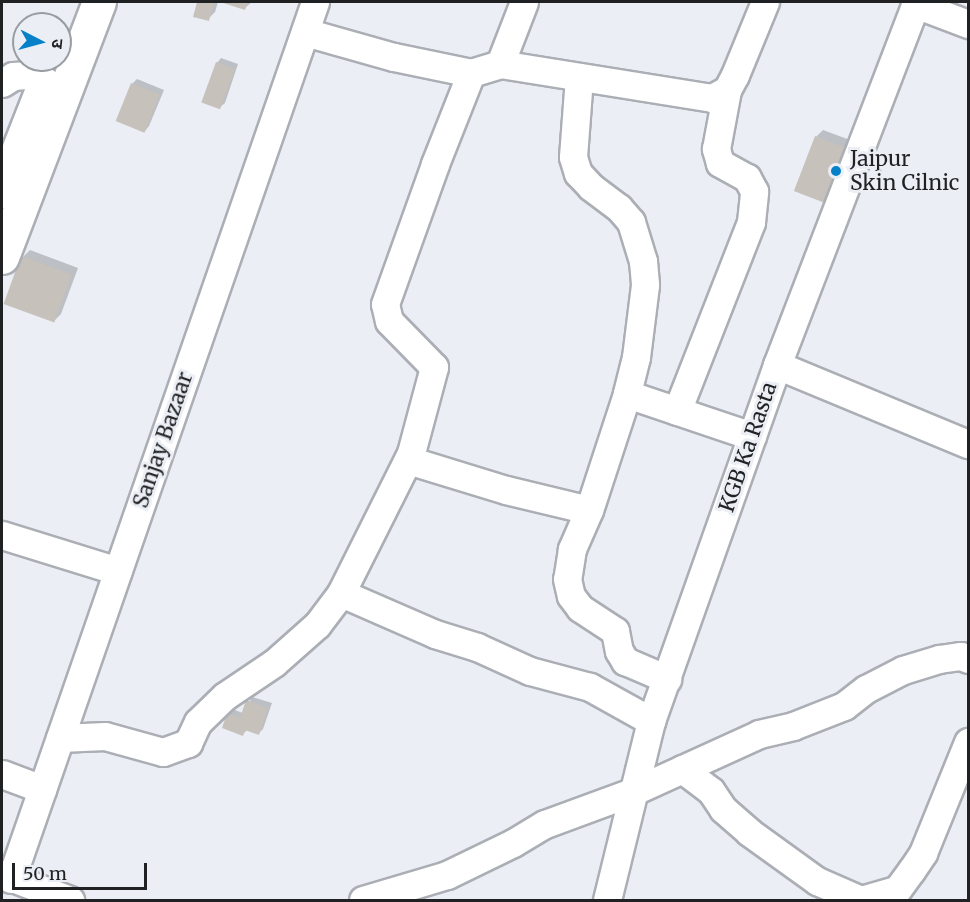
<!DOCTYPE html>
<html>
<head>
<meta charset="utf-8">
<style>
  body { margin:0 }
  #map { position:relative; width:970px; height:902px; overflow:hidden; background:#ebeff5; font-family:Merriweather,"Noto Sans Devanagari",serif }
  div>[style] { position:absolute }
  .shadow>* { inset:0; background:#0003 }
  .building>* { inset:0; background:#c7c1bc; transform-origin:0 0 }
  .roads { filter:drop-shadow(2px 0 #abafb5) drop-shadow(-2px 0 #abafb5) drop-shadow(0 2px #abafb5) drop-shadow(0 -2px #abafb5) }
  .minor>* { height:27px; margin:-13.5px; padding:0 13.5px; transform-origin:13.5px; border-radius:13.5px; background:#fff }
  .highway>* { height:33px; margin:-16.5px; padding:0 16.5px; transform-origin:16.5px; border-radius:16.5px; background:#fff }
  .dots>* { width:16px; height:16px; translate:-50% -50%; box-sizing:border-box; border:3px solid #ebeff5; border-radius:50% }
  span { translate:-50% -50%; white-space:nowrap; text-align:center; line-height:1.15; -webkit-text-stroke:6px #ebeff5; paint-order:stroke }
  .poi-label { font-size:21px; color:#1f2123 }
  .left { translate:0 -50%; text-align:left }
  .street-label { font-size:21px; color:#1f2123 }
  .frame { position:absolute; inset:0; border:3px solid #1f2123; pointer-events:none }
  .north { position:absolute; left:12px; top:12px; width:60px; height:60px; box-sizing:border-box; background:#ebeff5; border:2px solid #999da1; border-radius:50%; rotate:96deg; font-size:16px; font-weight:700; line-height:24px; text-align:center; color:#1f2123 }
  .north::after { content:''; display:block; margin:auto; width:21px; height:27px; background:#0580c9; clip-path:polygon(50% 0,100% 100%,50% 72%,0 100%) }
  .scale { position:absolute; left:12px; top:863px; width:135px; height:27px; box-sizing:border-box; border:3px solid #1f2123; border-top:0; padding-left:8px; font-size:18px; line-height:21px; white-space:nowrap; color:#1f2123; -webkit-text-stroke:4px #ebeff5; paint-order:stroke }
</style>
</head>
<body>
<div id="map">
  <div class="shadow">
    <div style="clip-path:polygon(199px 2px,218px 2px,215px 12px,208px 19px,195px 16px)"></div>
    <div style="clip-path:polygon(223px 2px,252px 2px,245px 8px)"></div>
    <div style="clip-path:polygon(221px 58px,238px 64px,225px 103px,220px 107px,217px 63px)"></div>
    <div style="clip-path:polygon(137px 79px,164px 90px,149px 126px,145px 131px,118px 120px,133px 83px)"></div>
    <div style="clip-path:polygon(823px 130px,861px 144px,842px 198px,816px 137px)"></div>
    <div style="clip-path:polygon(30px 250px,78px 268px,61px 314px,54px 321px,23px 257px)"></div>
    <div style="clip-path:polygon(252px 697px,272px 703px,263px 729px,259px 733px,248px 729px,243px 734px,228px 714px,232px 709px,243px 713px)"></div>
  </div>
  <div class="building">
    <div style="clip-path:polygon(197px 2px,214px 2px,209px 21px,193px 17px)"></div>
    <div style="clip-path:polygon(220px 2px,248px 2px,245px 10px)"></div>
    <div style="left:216px;top:62px;width:20px;height:43px;rotate:20deg"></div>
    <div style="left:131px;top:83px;width:31px;height:41px;rotate:22deg"></div>
    <div style="left:815px;top:136px;width:43px;height:59px;rotate:21deg"></div>
    <div style="left:21px;top:256px;width:54px;height:51px;rotate:20deg"></div>
    <div style="clip-path:polygon(246px 700px,268px 708px,259px 735px,245px 730px,243px 736px,222px 728px,227px 713px,240px 718px)"></div>
  </div>
  <div class="roads">
    <div class="minor">
      <div style="left:915px;top:4px;width:57px;rotate:20.7deg"></div>
      <div style="left:305px;top:32px;width:92px;rotate:15.7deg"></div>
      <div style="left:394px;top:57px;width:79px;rotate:11.7deg"></div>
      <div style="left:471px;top:73px;width:30px;rotate:-17deg"></div>
      <div style="left:500px;top:64px;width:66px;rotate:-68.8deg"></div>
      <div style="left:500px;top:64px;width:215px;rotate:9.1deg"></div>
      <div style="left:712px;top:98px;width:17px;rotate:-28deg"></div>
      <div style="left:727px;top:90px;width:17px;rotate:-62deg"></div>
      <div style="left:735px;top:75px;width:79px;rotate:-67.7deg"></div>
      <div style="left:579px;top:77px;width:80px;rotate:94.3deg"></div>
      <div style="left:573px;top:157px;width:17px;rotate:73deg"></div>
      <div style="left:578px;top:173px;width:19px;rotate:47deg"></div>
      <div style="left:591px;top:187px;width:35px;rotate:37deg"></div>
      <div style="left:619px;top:208px;width:18px;rotate:49deg"></div>
      <div style="left:631px;top:222px;width:41px;rotate:72.9deg"></div>
      <div style="left:643px;top:261px;width:24px;rotate:85deg"></div>
      <div style="left:645px;top:285px;width:73px;rotate:97.1deg"></div>
      <div style="left:636px;top:357px;width:38px;rotate:104deg"></div>
      <div style="left:627px;top:394px;width:122px;rotate:108.1deg"></div>
      <div style="left:589px;top:510px;width:43px;rotate:113.6deg"></div>
      <div style="left:572px;top:549px;width:30px;rotate:99deg"></div>
      <div style="left:567px;top:579px;width:17px;rotate:77deg"></div>
      <div style="left:571px;top:596px;width:15px;rotate:53deg"></div>
      <div style="left:580px;top:608px;width:42px;rotate:33.3deg"></div>
      <div style="left:615px;top:631px;width:20px;rotate:79deg"></div>
      <div style="left:619px;top:651px;width:12px;rotate:59deg"></div>
      <div style="left:625px;top:661px;width:46px;rotate:23.2deg"></div>
      <div style="left:2px;top:83px;width:13px;rotate:-32deg"></div>
      <div style="left:13px;top:76px;width:13px;rotate:-4deg"></div>
      <div style="left:26px;top:75px;width:20px;rotate:18deg"></div>
      <div style="left:777px;top:365px;width:207px;rotate:22.5deg"></div>
      <div style="left:627px;top:394px;width:132px;rotate:18.6deg"></div>
      <div style="left:677px;top:411px;width:203px;rotate:-68.6deg"></div>
      <div style="left:751px;top:222px;width:31px;rotate:-84deg"></div>
      <div style="left:754px;top:191px;width:15px;rotate:-118deg"></div>
      <div style="left:747px;top:178px;width:31px;rotate:-151deg"></div>
      <div style="left:720px;top:163px;width:15px;rotate:-106deg"></div>
      <div style="left:716px;top:149px;width:60px;rotate:-79.4deg"></div>
      <div style="left:408px;top:460px;width:102px;rotate:17deg"></div>
      <div style="left:506px;top:490px;width:85px;rotate:13.5deg"></div>
      <div style="left:2px;top:535px;width:121px;rotate:17.2deg"></div>
      <div style="left:341px;top:593px;width:103px;rotate:23.6deg"></div>
      <div style="left:435px;top:634px;width:44px;rotate:17.2deg"></div>
      <div style="left:477px;top:647px;width:58px;rotate:24.4deg"></div>
      <div style="left:530px;top:671px;width:62px;rotate:14.9deg"></div>
      <div style="left:590px;top:687px;width:70px;rotate:29.1deg"></div>
      <div style="left:60px;top:738px;width:45px;rotate:-2.5deg"></div>
      <div style="left:105px;top:736px;width:60px;rotate:15.4deg"></div>
      <div style="left:163px;top:752px;width:27px;rotate:-20deg"></div>
      <div style="left:188px;top:743px;width:23px;rotate:-65deg"></div>
      <div style="left:198px;top:722px;width:37px;rotate:-44deg"></div>
      <div style="left:225px;top:696px;width:59px;rotate:-34deg"></div>
      <div style="left:274px;top:663px;width:57px;rotate:-41.5deg"></div>
      <div style="left:317px;top:625px;width:40px;rotate:-53deg"></div>
      <div style="left:341px;top:593px;width:157px;rotate:-63.4deg"></div>
      <div style="left:411px;top:453px;width:89px;rotate:-75deg"></div>
      <div style="left:434px;top:367px;width:64px;rotate:-134.4deg"></div>
      <div style="left:389px;top:321px;width:17px;rotate:-103deg"></div>
      <div style="left:385px;top:304px;width:149px;rotate:-70.3deg"></div>
      <div style="left:435px;top:164px;width:98px;rotate:-68.4deg"></div>
      <div style="left:682px;top:769px;width:36px;rotate:37deg"></div>
      <div style="left:711px;top:791px;width:22px;rotate:56deg"></div>
      <div style="left:723px;top:809px;width:35px;rotate:41deg"></div>
      <div style="left:749px;top:832px;width:84px;rotate:35.8deg"></div>
      <div style="left:817px;top:881px;width:48px;rotate:23.4deg"></div>
      <div style="left:861px;top:900px;width:37px;rotate:-16deg"></div>
      <div style="left:897px;top:890px;width:24px;rotate:-54deg"></div>
      <div style="left:911px;top:871px;width:22px;rotate:-56deg"></div>
      <div style="left:923px;top:853px;width:120px;rotate:-67.9deg"></div>
      <div style="left:2px;top:774px;width:43px;rotate:20.6deg"></div>
      <div style="left:2px;top:874px;width:73px;rotate:20.9deg"></div>
      <div style="left:11px;top:879px;width:928px;rotate:-70.88deg"></div>
      <div style="left:363px;top:900px;width:88px;rotate:-16.6deg"></div>
      <div style="left:447px;top:875px;width:73px;rotate:-25.9deg"></div>
      <div style="left:513px;top:843px;width:37px;rotate:-31deg"></div>
      <div style="left:545px;top:824px;width:93px;rotate:-20.2deg"></div>
      <div style="left:632px;top:792px;width:140px;rotate:-24.5deg"></div>
      <div style="left:759px;top:734px;width:35px;rotate:-13deg"></div>
      <div style="left:793px;top:726px;width:55px;rotate:-21.4deg"></div>
      <div style="left:844px;top:706px;width:28px;rotate:-38deg"></div>
      <div style="left:866px;top:689px;width:42px;rotate:-27.2deg"></div>
      <div style="left:903px;top:670px;width:38px;rotate:-17deg"></div>
      <div style="left:939px;top:659px;width:22px;rotate:-8deg"></div>
      <div style="left:961px;top:656px;width:8px;rotate:23deg"></div>
      <div style="left:607px;top:900px;width:184px;rotate:-76.2deg"></div>
      <div style="left:651px;top:721px;width:378px;rotate:-70.5deg"></div>
      <div style="left:777px;top:365px;width:389px;rotate:-69deg"></div>
    </div>
    <div class="highway">
      <div style="left:2px;top:191px;width:112px;rotate:-68.5deg"></div>
      <div style="left:2px;top:257px;width:273px;rotate:-69.2deg"></div>
    </div>
  </div>
  <div class="dots">
    <div style="left:836px;top:171px;background:#0580c9"></div>
  </div>
  <div class="poi-label">
    <span class="left" style="left:850px;top:171px">Jaipur<br>Skin Cilnic</span>
  </div>
  <div class="street-label">
    <span style="left:163px;top:440px;rotate:-71deg">Sanjay Bazaar</span>
    <span style="left:748px;top:447px;rotate:-71deg">KGB Ka Rasta</span>
  </div>
  <div class="frame"></div>
  <div class="north">उ</div>
  <div class="scale">50 m</div>
</div>
</body>
</html>
